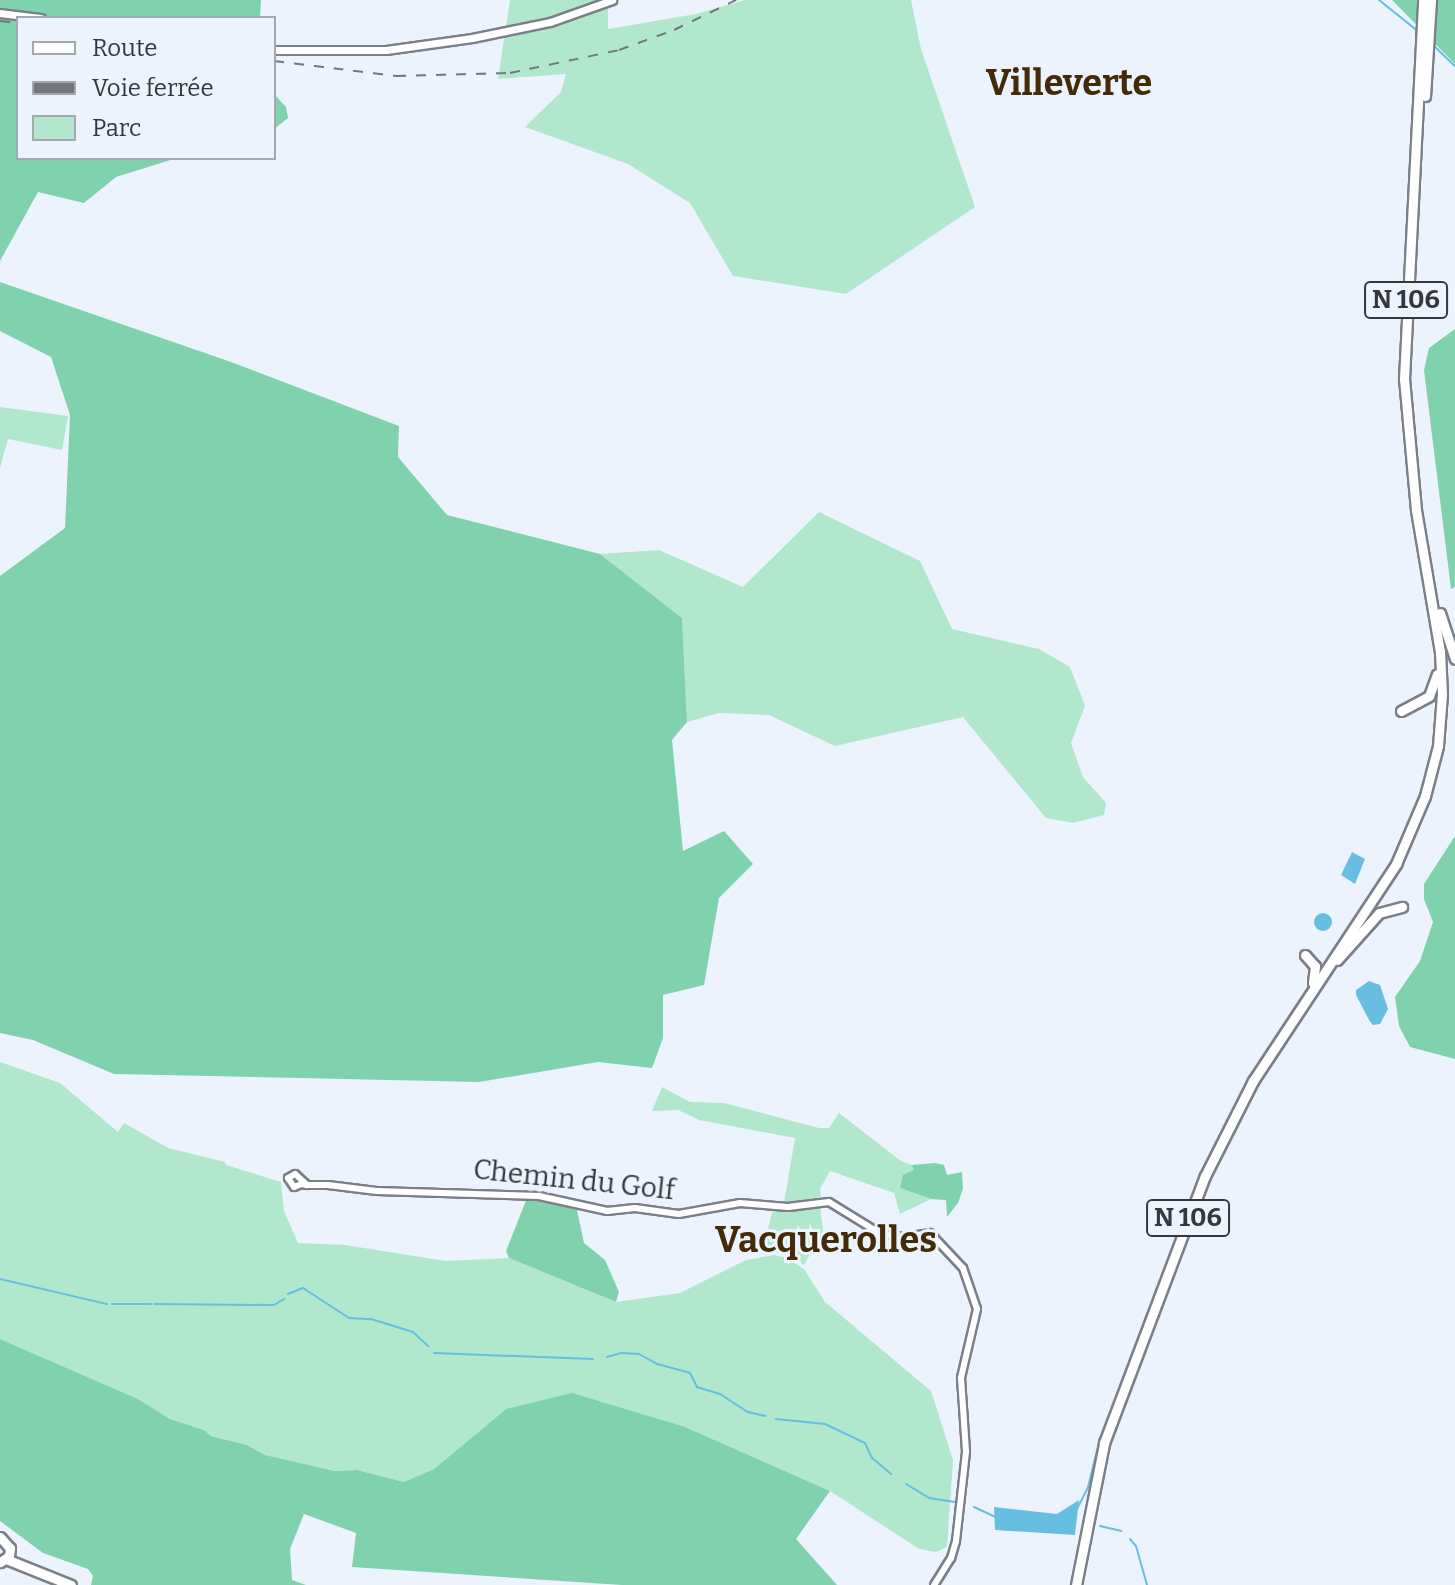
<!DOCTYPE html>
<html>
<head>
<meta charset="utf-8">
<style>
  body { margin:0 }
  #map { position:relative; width:1455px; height:1585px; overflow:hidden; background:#edf3fd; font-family:Bitter,serif }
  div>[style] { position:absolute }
  .green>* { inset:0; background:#b0e7cd }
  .forest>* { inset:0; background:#7fd2ad }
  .water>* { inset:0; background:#67bee1 }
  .round { border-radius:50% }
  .stream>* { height:2px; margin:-1px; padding:0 1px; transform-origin:1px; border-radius:1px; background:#67bee1 }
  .roads { filter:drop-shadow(2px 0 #7a7f88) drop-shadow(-2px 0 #7a7f88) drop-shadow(0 2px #7a7f88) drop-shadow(0 -2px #7a7f88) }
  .tertiary>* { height:6px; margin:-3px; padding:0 3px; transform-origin:3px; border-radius:3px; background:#fff }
  .secondary>* { height:7px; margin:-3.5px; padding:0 3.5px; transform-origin:3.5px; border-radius:3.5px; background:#fff }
  .primary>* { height:9px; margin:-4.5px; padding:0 4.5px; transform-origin:4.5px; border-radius:4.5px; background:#fff }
  .rail>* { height:2px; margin-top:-1px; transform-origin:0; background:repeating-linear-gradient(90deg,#73767c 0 10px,transparent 0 20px) }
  span { translate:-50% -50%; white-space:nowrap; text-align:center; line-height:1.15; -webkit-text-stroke:6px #edf3fd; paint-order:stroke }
  .shield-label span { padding:2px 6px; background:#edf3fd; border:2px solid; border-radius:6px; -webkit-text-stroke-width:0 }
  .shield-label { font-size:26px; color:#35373b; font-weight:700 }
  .street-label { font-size:28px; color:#35373b }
  .district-label { font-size:36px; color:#432b07; font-weight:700 }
  .legend { position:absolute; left:16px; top:16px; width:260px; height:144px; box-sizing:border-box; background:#edf3fd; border:2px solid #a3a8af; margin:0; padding:10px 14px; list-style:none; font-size:24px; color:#35373b }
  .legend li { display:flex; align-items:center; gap:16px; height:40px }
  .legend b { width:40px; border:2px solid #a3a8af }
</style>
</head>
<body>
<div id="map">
  <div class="green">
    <div style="clip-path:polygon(510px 0,608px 0,608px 29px,696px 14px,745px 0,911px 0,921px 49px,975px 207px,846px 294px,733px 276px,690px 203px,628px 164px,525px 127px,561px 92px,566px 74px,498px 79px)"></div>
    <div style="clip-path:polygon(0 407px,68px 416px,62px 450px,8px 439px,0 468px)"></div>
    <div style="clip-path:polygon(819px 512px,920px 561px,952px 629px,1039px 649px,1070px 667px,1085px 706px,1071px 743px,1083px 777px,1106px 803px,1104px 815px,1073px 823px,1046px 818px,963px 717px,835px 746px,769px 715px,719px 713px,687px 722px,682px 618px,600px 554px,659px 550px,743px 587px)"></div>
    <div style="clip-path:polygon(0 1062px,60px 1083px,118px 1132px,124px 1123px,168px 1148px,225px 1162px,226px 1165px,281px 1182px,284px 1211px,298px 1243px,345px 1245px,446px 1261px,509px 1258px,616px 1302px,680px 1293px,746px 1260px,774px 1255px,787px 1258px,804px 1269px,825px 1302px,931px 1391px,953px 1460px,947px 1547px,936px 1552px,919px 1549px,830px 1491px,685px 1427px,506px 1409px,434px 1469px,404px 1482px,357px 1470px,335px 1471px,265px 1455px,247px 1445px,211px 1436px,204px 1430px,170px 1419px,138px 1399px,0 1339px)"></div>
    <div style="clip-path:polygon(662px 1087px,690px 1102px,724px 1103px,819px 1128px,829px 1128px,839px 1113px,901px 1161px,912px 1165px,915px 1170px,900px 1188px,931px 1199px,900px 1214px,894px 1193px,830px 1171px,820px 1189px,821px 1197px,784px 1203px,795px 1138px,699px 1120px,678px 1110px,652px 1111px)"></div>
    <div style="clip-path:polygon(820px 1205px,823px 1231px,804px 1265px,786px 1253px,762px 1253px,773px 1209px,797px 1210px)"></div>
  </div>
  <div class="forest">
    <div style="clip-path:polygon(0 0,261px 0,260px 18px,18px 18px,18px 158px,177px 158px,116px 177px,84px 203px,38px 192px,0 261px)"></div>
    <div style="clip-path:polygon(1392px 0,1455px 0,1455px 64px)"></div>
    <div style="clip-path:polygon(274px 94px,286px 107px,288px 118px,274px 129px)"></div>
    <div style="clip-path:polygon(0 282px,231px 362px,399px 426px,398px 457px,447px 515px,600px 554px,682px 618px,687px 722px,672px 740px,683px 851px,724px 831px,753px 864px,719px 898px,704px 985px,663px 995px,663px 1038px,652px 1068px,598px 1062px,479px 1082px,114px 1074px,33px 1040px,0 1033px,0 576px,65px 528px,70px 415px,51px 357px,0 331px)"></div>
    <div style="clip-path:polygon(1455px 329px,1455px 587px,1451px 589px,1424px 370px,1429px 348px)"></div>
    <div style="clip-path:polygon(1455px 836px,1455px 1059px,1410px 1047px,1399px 1026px,1395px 997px,1420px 961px,1433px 922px,1424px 899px,1424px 884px)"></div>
    <div style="clip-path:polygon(935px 1163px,944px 1165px,947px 1175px,962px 1172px,963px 1189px,958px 1203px,947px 1217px,946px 1200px,931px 1199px,900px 1188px,903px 1175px,914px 1170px,912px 1165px)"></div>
    <div style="clip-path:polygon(527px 1198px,540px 1198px,577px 1210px,584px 1243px,605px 1260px,619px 1292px,616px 1302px,509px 1258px,506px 1251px)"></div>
    <div style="clip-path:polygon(0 1339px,138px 1399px,170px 1419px,204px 1430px,211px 1436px,247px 1445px,265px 1455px,335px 1471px,357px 1470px,404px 1482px,434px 1469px,506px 1409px,572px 1393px,685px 1427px,830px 1491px,796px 1539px,837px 1585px,622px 1585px,352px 1567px,356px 1533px,304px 1514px,290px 1549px,292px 1580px,306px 1585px,91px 1585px,93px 1576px,88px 1569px,43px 1553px,0 1521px)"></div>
  </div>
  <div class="water">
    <div style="clip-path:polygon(1352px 852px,1365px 859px,1355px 884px,1341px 875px)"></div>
    <div class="round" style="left:1314px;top:913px;width:18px;height:18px"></div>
    <div style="clip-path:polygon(1369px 981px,1380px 985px,1388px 1009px,1380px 1024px,1373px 1025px,1369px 1020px,1356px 995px,1356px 990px)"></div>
    <div style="clip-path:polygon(1079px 1500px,1075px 1535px,995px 1530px,994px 1507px,1057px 1514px)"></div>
  </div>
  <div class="stream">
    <div style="left:1379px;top:0;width:51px;rotate:38.7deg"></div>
    <div style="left:1432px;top:44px;width:32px;rotate:44deg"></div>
    <div style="left:0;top:1279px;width:110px;rotate:13.2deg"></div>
    <div style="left:288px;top:1294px;width:16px;rotate:-22deg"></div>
    <div style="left:303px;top:1288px;width:55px;rotate:33.1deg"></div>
    <div style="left:349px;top:1318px;width:22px;rotate:3deg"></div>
    <div style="left:371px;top:1319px;width:44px;rotate:17.2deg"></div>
    <div style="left:413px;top:1332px;width:21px;rotate:43deg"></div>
    <div style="left:112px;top:1304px;width:39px"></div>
    <div style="left:154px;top:1304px;width:120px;rotate:0.5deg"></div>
    <div style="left:274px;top:1305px;width:12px;rotate:-31deg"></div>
    <div style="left:434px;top:1353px;width:159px;rotate:2.2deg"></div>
    <div style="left:607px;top:1357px;width:15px;rotate:-16deg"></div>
    <div style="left:621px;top:1353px;width:18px;rotate:3deg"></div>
    <div style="left:639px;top:1354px;width:21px;rotate:29deg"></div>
    <div style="left:657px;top:1364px;width:34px;rotate:15deg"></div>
    <div style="left:690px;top:1373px;width:16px;rotate:63deg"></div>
    <div style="left:697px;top:1387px;width:24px;rotate:17deg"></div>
    <div style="left:720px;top:1394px;width:33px;rotate:33deg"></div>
    <div style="left:748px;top:1412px;width:18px;rotate:13deg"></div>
    <div style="left:776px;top:1419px;width:49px;rotate:5.8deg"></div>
    <div style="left:825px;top:1424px;width:44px;rotate:25.4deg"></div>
    <div style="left:865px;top:1443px;width:17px;rotate:65deg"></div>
    <div style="left:872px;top:1458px;width:25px;rotate:40deg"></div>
    <div style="left:906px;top:1484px;width:27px;rotate:31deg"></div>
    <div style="left:929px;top:1498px;width:26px;rotate:9deg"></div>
    <div style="left:974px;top:1507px;width:26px;rotate:25deg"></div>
    <div style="left:1077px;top:1509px;width:25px;rotate:-63deg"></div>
    <div style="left:1088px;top:1487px;width:41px;rotate:-76deg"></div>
    <div style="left:1100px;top:1526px;width:22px;rotate:13deg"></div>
    <div style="left:1130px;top:1539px;width:9px;rotate:49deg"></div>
    <div style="left:1136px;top:1546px;width:41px;rotate:74.2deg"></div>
  </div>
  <div class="roads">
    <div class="tertiary">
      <div style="left:307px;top:1185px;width:16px;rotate:-137deg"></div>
      <div style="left:295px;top:1174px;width:8px;rotate:150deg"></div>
      <div style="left:288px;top:1178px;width:11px;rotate:56deg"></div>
      <div style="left:294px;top:1187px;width:9px;rotate:-21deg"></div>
      <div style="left:302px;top:1184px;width:5px;rotate:11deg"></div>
      <div style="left:307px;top:1185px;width:21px"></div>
      <div style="left:328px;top:1185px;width:49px;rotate:7deg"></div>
      <div style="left:377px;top:1191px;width:162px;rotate:1.8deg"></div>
      <div style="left:539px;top:1196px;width:70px;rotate:12.4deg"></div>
      <div style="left:607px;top:1211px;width:28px;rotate:-6deg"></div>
      <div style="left:635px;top:1208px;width:44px;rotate:7.8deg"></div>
      <div style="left:679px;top:1214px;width:62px;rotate:-10.2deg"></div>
      <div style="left:740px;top:1203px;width:48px;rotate:4.8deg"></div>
      <div style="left:788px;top:1207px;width:41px;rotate:-7deg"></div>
      <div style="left:829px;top:1202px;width:61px;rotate:31.6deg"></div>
      <div style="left:881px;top:1234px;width:22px;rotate:8deg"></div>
      <div style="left:903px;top:1237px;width:27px;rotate:-8deg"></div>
      <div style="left:930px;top:1233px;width:48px;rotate:46.7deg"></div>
      <div style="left:963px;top:1268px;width:43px;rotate:71.1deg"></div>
      <div style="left:977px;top:1309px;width:71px;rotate:103.1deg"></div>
      <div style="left:961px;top:1378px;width:74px;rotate:86.1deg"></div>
      <div style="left:966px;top:1452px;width:90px;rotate:96.4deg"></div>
      <div style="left:956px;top:1541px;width:18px;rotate:106deg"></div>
      <div style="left:951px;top:1558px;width:32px;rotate:122deg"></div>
    </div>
    <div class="secondary">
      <div style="left:0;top:13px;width:41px;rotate:7deg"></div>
      <div style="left:274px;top:50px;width:112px"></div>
      <div style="left:386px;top:50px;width:87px;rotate:-7.9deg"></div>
      <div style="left:472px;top:38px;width:80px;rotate:-11.6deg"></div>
      <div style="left:550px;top:22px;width:66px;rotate:-19.5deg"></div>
    </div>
    <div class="primary">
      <div style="left:1425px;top:96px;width:96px;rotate:-86.4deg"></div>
      <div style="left:1440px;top:613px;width:48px;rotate:71.9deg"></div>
      <div style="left:1401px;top:711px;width:32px;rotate:-28deg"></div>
      <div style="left:1429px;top:696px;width:23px;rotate:-70deg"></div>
      <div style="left:1305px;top:955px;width:15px;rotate:48deg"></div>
      <div style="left:1315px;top:966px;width:17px;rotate:97deg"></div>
      <div style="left:1337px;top:960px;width:63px;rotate:-48.2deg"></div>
      <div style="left:1379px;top:913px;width:24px;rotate:-15deg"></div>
      <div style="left:0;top:1537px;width:15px;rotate:48deg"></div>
      <div style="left:10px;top:1548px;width:8px;rotate:97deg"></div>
      <div style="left:9px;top:1556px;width:11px;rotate:146deg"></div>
      <div style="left:6px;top:1559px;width:70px;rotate:21.8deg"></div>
      <div style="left:1076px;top:1585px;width:145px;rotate:-78.8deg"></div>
      <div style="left:1104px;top:1443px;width:285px;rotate:-69.3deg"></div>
      <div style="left:1205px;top:1176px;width:106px;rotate:-63.2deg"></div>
      <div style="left:1253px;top:1081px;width:260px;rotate:-56.6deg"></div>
      <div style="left:1396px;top:864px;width:74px;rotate:-66.9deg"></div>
      <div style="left:1425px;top:796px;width:52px;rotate:-75.4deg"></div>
      <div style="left:1438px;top:746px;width:52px;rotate:-85.6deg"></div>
      <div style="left:1442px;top:694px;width:42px;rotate:-92.7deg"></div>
      <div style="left:1440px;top:652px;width:144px;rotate:-99.6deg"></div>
      <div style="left:1416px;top:510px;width:132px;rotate:-95.2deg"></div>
      <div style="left:1404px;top:379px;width:379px;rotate:-87.1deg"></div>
    </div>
  </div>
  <div class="rail">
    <div style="left:0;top:21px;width:18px;rotate:6deg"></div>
    <div style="left:274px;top:61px;width:123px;rotate:7deg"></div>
    <div style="left:396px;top:76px;width:114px;rotate:-1.5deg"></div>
    <div style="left:510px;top:73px;width:111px;rotate:-11.9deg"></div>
    <div style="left:619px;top:50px;width:59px;rotate:-20deg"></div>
    <div style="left:674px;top:30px;width:69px;rotate:-25.8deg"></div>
  </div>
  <div class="shield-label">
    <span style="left:1406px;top:300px">N 106</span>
    <span style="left:1188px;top:1218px">N 106</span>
  </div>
  <div class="street-label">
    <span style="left:574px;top:1180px;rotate:6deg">Chemin du Golf</span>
  </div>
  <div class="district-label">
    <span style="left:1069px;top:84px">Villeverte</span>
    <span style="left:826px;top:1241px">Vacquerolles</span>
  </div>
  <ul class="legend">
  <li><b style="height:10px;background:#fff"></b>Route</li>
  <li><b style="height:10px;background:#73767c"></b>Voie ferrée</li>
  <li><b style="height:22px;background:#b0e7cd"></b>Parc</li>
  </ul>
</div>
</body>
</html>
